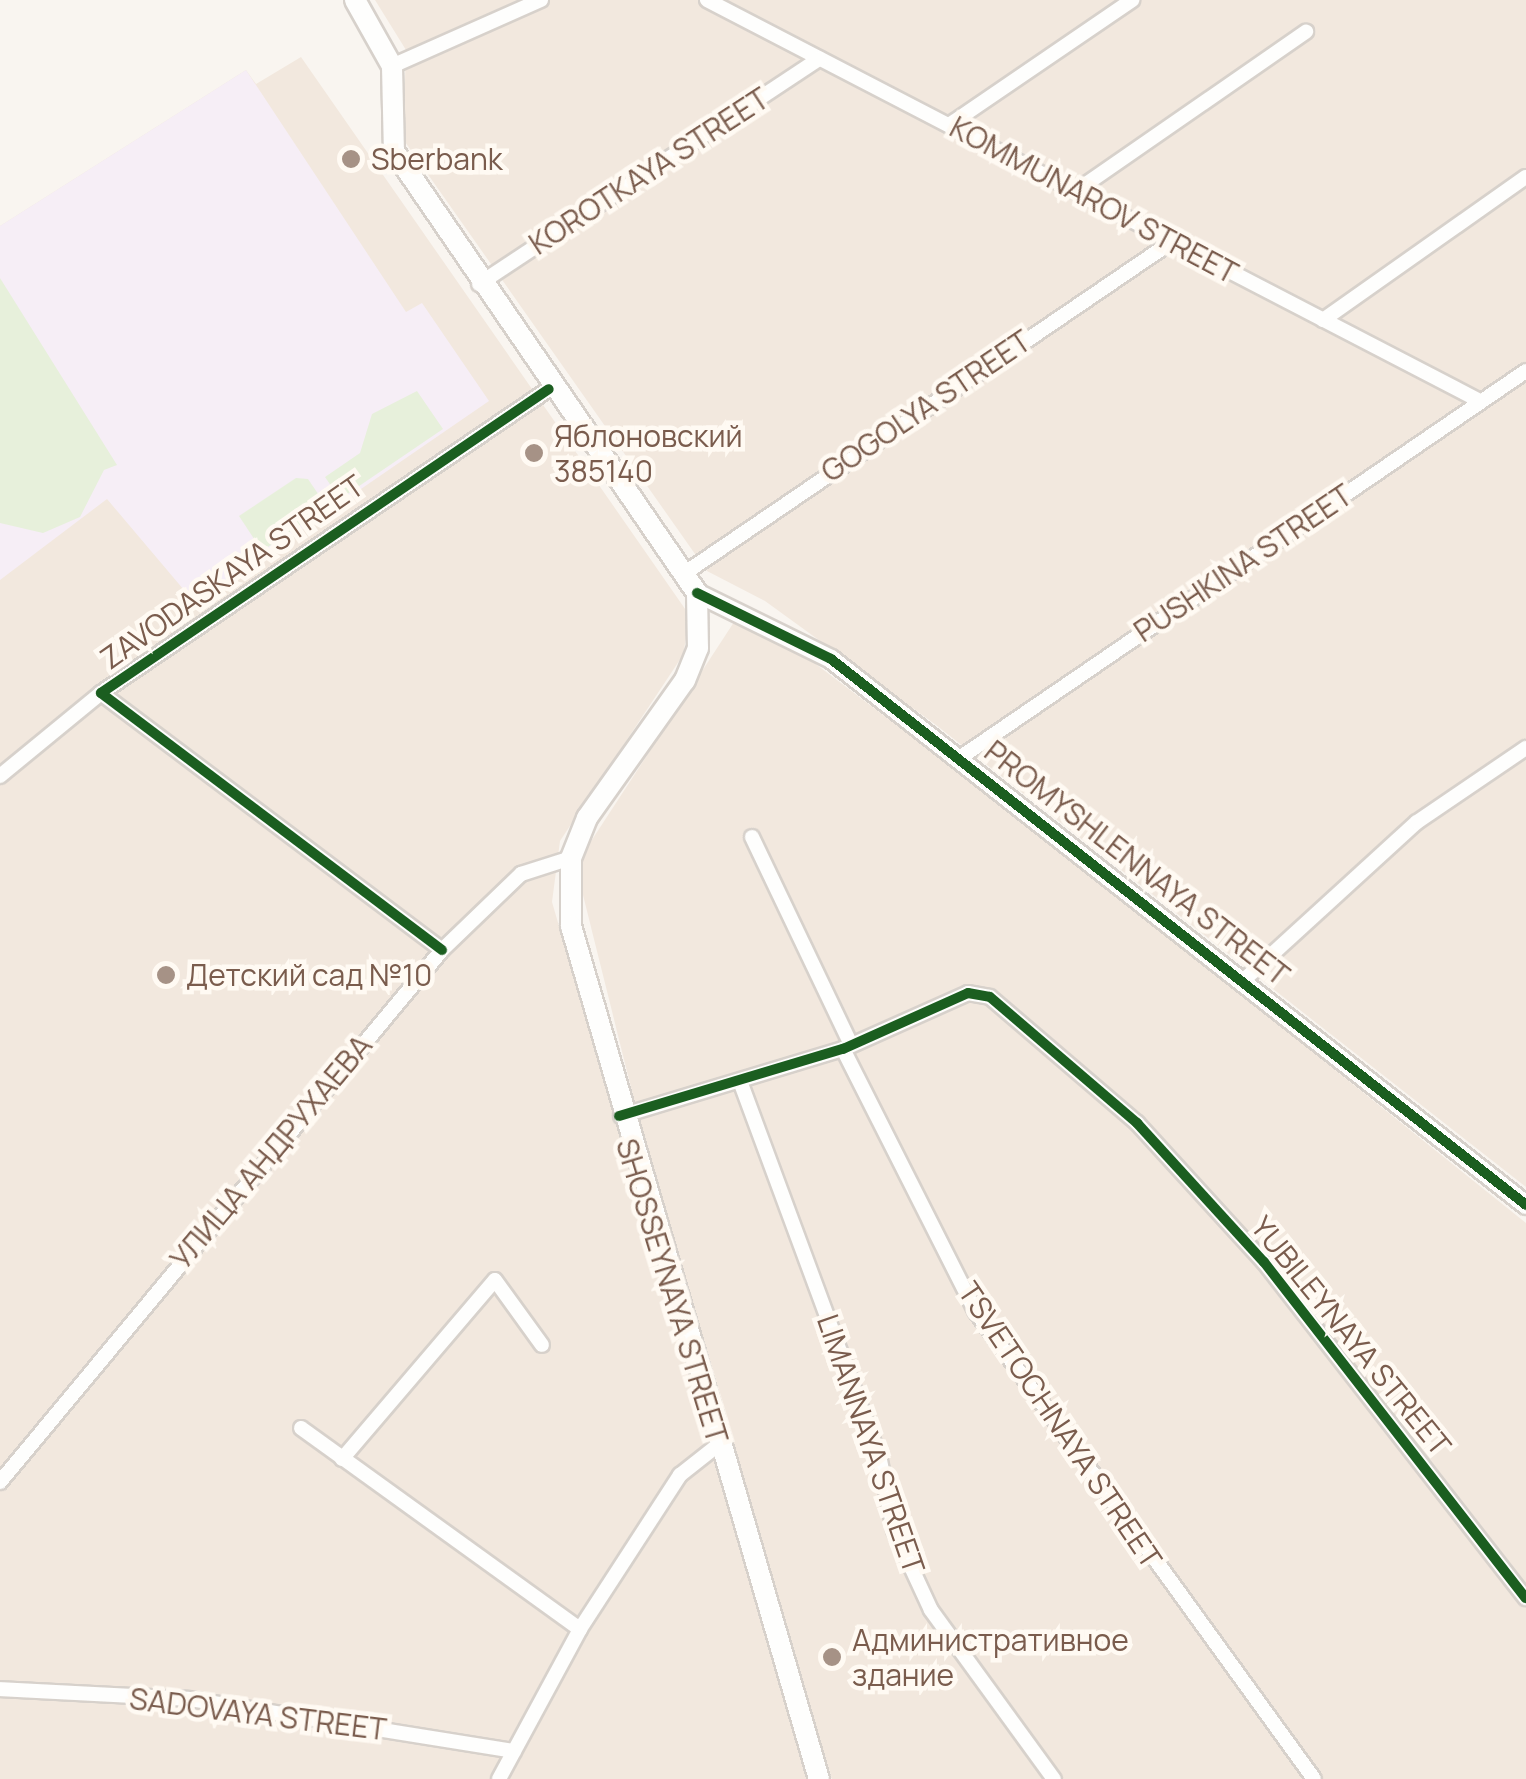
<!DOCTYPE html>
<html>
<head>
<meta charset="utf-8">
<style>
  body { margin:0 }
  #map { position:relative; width:1526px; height:1779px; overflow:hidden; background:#f9f5f0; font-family:Manrope,sans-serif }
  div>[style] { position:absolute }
  .residential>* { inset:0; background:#f2e8de }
  .education>* { inset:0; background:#f6eef6 }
  .green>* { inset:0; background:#e7f0db }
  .roads { filter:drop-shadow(2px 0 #d7d1cb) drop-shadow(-2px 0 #d7d1cb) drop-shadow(0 2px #d7d1cb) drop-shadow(0 -2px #d7d1cb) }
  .minor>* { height:14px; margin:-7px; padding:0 7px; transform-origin:7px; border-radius:7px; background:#fefefd }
  .tertiary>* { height:18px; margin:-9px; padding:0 9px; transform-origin:9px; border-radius:9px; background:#fefefd }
  .secondary>* { height:20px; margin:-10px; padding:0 10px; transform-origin:10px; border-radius:10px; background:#fefefd }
  .cycleway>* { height:10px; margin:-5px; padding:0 5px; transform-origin:5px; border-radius:5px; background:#1b5e20 }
  .dots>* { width:28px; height:28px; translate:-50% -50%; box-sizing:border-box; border:5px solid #fffaf3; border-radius:50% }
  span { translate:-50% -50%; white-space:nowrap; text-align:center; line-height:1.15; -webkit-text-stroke:9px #fffaf3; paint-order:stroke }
  .poi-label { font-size:30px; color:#7a5c4d }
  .left { translate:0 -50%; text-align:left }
  .street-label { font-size:30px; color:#7a5c4d }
</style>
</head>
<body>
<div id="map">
  <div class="residential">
    <div style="clip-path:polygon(375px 0,1526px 0,1526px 1187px,936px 725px,765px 601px,707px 571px,403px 139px,406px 50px)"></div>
    <div style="clip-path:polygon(301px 57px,690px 616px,683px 655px,560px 841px,552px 902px,807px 1779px,0 1779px,0 226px,246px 70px,256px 84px)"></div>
    <div style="clip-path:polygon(736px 619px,784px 640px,1042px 835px,1526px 1223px,1526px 1779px,832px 1779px,678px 1276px,580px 883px,584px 852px)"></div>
  </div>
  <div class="education">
    <div style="clip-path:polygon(246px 70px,406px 312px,422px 303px,489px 401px,195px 603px,107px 499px,0 580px,0 226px)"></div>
  </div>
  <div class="green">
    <div style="clip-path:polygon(0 278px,117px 465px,104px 470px,80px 517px,43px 533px,0 523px)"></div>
    <div style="clip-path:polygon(417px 391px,443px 429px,340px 499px,325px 477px,360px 453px,372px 414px)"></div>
    <div style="clip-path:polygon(296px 478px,308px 479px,327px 507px,262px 551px,239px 516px)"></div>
  </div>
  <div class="roads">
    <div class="minor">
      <div style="left:707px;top:0;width:871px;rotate:27.42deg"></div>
      <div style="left:392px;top:66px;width:163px;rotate:-23.9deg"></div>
      <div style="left:949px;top:125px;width:222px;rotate:-34.3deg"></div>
      <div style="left:1076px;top:191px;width:280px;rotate:-34.7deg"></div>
      <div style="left:479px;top:284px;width:408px;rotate:-33.5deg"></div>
      <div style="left:1323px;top:320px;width:248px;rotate:-35.2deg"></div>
      <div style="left:682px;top:575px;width:594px;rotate:-34.23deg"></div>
      <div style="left:961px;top:757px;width:684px;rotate:-34.34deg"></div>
      <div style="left:0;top:776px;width:131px;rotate:-39.4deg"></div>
      <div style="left:752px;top:837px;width:230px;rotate:64.5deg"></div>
      <div style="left:442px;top:950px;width:427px;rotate:-143deg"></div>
      <div style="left:101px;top:693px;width:541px;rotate:-34.16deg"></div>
      <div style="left:1246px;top:978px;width:231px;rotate:-42.4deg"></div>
      <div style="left:1417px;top:822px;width:132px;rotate:-34.2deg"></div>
      <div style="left:843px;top:1049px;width:295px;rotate:63.2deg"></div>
      <div style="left:976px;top:1312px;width:576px;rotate:54.1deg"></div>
      <div style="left:740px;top:1081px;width:404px;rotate:69.7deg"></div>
      <div style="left:880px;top:1460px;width:71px;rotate:78.7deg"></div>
      <div style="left:894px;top:1530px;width:88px;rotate:65.2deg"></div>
      <div style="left:931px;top:1610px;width:209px;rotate:54deg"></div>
      <div style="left:621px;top:1116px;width:232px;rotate:-16.8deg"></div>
      <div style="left:843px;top:1049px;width:137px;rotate:-24.1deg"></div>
      <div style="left:968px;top:993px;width:22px;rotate:10deg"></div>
      <div style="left:990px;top:997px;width:194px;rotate:40.6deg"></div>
      <div style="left:1137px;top:1123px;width:188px;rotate:47.6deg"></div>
      <div style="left:1264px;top:1262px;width:426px;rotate:52.1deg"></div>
      <div style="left:301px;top:1428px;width:344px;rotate:35.8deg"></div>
      <div style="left:342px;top:1459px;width:235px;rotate:-49.5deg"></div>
      <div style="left:495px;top:1280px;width:80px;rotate:54.1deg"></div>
      <div style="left:0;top:1482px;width:692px;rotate:-50.28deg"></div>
      <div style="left:442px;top:950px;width:110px;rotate:-43.9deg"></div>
      <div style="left:521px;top:874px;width:52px;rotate:-17.7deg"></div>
      <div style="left:0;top:1689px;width:189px;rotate:3deg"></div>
      <div style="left:189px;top:1699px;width:329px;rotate:9.1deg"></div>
      <div style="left:499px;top:1779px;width:170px;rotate:-61.6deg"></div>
      <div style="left:580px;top:1629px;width:184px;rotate:-57deg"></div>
      <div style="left:680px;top:1475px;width:48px;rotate:-38.3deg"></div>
    </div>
    <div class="tertiary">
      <div style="left:697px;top:593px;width:149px;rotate:26.2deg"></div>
      <div style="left:831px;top:659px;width:884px;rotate:38.15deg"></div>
    </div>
    <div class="secondary">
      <div style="left:355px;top:0;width:76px;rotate:60.7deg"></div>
      <div style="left:392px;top:66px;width:85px;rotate:88.7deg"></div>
      <div style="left:394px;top:151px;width:536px;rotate:55.57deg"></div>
      <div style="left:697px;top:593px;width:55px;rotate:89deg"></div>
      <div style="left:698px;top:648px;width:35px;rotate:112deg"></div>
      <div style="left:685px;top:680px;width:169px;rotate:125.4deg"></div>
      <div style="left:587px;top:818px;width:43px;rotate:111.8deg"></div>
      <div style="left:571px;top:858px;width:68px;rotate:90deg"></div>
      <div style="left:571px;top:926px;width:888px;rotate:73.79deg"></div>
    </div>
  </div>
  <div class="cycleway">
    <div style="left:697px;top:593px;width:149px;rotate:26.2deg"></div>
    <div style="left:831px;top:659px;width:884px;rotate:38.15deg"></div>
    <div style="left:442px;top:950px;width:427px;rotate:-143deg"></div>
    <div style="left:101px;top:693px;width:541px;rotate:-34.16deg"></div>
    <div style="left:619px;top:1116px;width:234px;rotate:-16.7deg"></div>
    <div style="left:843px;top:1049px;width:137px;rotate:-24.1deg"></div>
    <div style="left:968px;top:993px;width:22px;rotate:10deg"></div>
    <div style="left:990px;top:997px;width:194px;rotate:40.6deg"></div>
    <div style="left:1137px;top:1123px;width:188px;rotate:47.6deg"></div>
    <div style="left:1264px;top:1262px;width:426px;rotate:52.1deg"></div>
  </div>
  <div class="dots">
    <div style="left:351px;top:159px;background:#a69286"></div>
    <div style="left:534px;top:453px;background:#a69286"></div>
    <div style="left:166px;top:975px;background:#a69286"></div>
    <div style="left:832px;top:1657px;background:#a69286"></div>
  </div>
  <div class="poi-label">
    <span class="left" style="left:371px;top:159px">Sberbank</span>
    <span class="left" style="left:554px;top:453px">Яблоновский<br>385140</span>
    <span class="left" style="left:186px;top:975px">Детский сад №10</span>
    <span class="left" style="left:852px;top:1657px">Административное<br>здание</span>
  </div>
  <div class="street-label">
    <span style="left:649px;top:171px;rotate:-33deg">KOROTKAYA STREET</span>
    <span style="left:1094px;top:200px;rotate:28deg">KOMMUNAROV STREET</span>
    <span style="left:926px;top:406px;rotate:-34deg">GOGOLYA STREET</span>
    <span style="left:1243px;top:563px;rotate:-34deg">PUSHKINA STREET</span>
    <span style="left:232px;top:572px;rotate:-35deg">ZAVODASKAYA STREET</span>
    <span style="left:1137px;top:863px;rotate:38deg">PROMYSHLENNAYA STREET</span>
    <span style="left:271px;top:1152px;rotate:-50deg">УЛИЦА АНДРУХАЕВА</span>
    <span style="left:672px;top:1291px;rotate:73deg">SHOSSEYNAYA STREET</span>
    <span style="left:1351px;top:1336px;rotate:51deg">YUBILEYNAYA STREET</span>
    <span style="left:1060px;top:1425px;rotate:56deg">TSVETOCHNAYA STREET</span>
    <span style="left:871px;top:1444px;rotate:71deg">LIMANNAYA STREET</span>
    <span style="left:258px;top:1714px;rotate:7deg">SADOVAYA STREET</span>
  </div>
</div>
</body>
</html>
